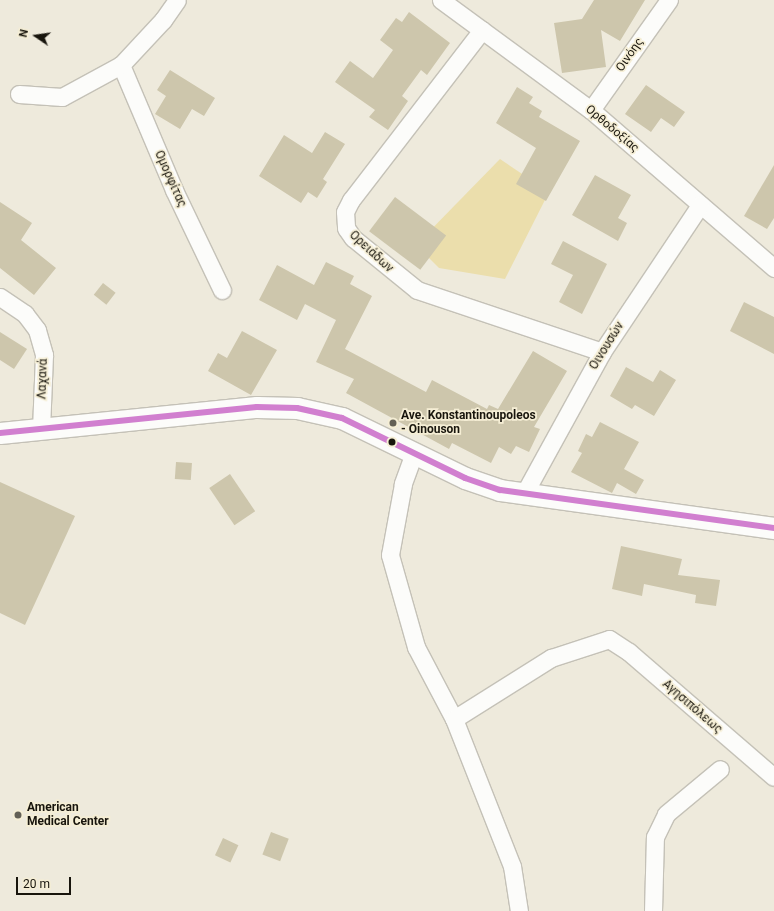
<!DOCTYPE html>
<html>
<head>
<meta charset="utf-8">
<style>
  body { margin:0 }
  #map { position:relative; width:774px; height:911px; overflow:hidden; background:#eeeadc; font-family:Roboto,sans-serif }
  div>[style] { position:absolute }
  .green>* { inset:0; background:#ebdeac }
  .building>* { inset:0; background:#cdc6ac; transform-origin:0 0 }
  .roads { filter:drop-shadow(1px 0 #c4c1b7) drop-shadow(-1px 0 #c4c1b7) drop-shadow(0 1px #c4c1b7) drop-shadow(0 -1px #c4c1b7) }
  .minor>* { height:17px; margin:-8.5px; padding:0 8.5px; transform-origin:8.5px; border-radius:8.5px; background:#fcfcfa }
  .tertiary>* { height:21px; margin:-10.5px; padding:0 10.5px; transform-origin:10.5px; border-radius:10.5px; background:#fcfcfa }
  .bus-1>* { height:6px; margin:-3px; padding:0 3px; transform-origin:3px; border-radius:3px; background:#d17fcf }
  .dots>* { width:11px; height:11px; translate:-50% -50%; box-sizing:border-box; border:2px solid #f5eed5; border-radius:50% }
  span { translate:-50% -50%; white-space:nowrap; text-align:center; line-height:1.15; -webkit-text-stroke:3.5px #f5eed5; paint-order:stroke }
  .street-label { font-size:12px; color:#18150d }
  .poi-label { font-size:12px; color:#18150d; font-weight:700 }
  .left { translate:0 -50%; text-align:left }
  .north { position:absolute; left:16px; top:16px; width:40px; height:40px; -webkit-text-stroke:3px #f5eed5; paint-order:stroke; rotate:283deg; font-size:11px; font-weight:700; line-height:16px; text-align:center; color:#18150d }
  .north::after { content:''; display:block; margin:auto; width:14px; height:18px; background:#18150d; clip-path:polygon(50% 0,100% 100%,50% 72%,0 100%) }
  .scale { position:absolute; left:16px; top:877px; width:55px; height:18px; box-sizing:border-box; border:2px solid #18150d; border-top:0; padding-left:5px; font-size:12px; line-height:14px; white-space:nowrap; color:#18150d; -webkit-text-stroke:3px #f5eed5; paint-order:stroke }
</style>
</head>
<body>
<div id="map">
  <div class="green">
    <div style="clip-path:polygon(500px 159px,549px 192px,505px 279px,439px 268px,416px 245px)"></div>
  </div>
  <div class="building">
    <div style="clip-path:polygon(594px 0,645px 0,620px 41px,601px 30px,606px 67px,562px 73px,554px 23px,582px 19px)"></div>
    <div style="clip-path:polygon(409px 12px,450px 43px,427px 75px,421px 70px,402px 96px,408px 101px,388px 130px,369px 117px,375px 110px,335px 82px,350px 61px,373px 78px,393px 50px,380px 40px,396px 18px,402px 22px)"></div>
    <div style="clip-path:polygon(170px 70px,215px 98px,204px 116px,192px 109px,180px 129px,155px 114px,166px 96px,157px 90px)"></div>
    <div style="clip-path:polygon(646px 85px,685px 112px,674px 127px,661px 118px,651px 132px,625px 114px)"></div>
    <div style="clip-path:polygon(517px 87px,533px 97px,529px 103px,542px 111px,539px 117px,580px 141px,546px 201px,516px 184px,536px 148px,496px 123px)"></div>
    <div style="clip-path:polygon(325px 132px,345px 144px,323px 179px,327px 182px,317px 198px,308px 192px,301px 203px,259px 176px,284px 135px,312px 153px)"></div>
    <div style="clip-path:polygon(774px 165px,774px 218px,767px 229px,744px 216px)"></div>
    <div style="clip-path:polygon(595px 175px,631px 195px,618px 218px,627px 223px,618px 241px,572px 215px)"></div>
    <div style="left:395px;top:197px;width:64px;height:43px;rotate:37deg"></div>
    <div style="clip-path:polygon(0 202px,32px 223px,21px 240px,56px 268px,34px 295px,0 268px)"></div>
    <div style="clip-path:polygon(563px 241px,607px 264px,582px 314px,559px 302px,573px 275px,551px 264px)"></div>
    <div style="clip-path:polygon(326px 262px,354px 276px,350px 284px,372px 296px,345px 349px,426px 392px,432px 380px,487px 409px,489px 405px,498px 409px,533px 351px,567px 371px,534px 427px,540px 429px,529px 452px,516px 446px,511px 454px,499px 447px,491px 463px,452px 443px,449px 449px,346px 393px,354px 379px,316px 362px,336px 320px,305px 304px,297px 320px,259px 300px,277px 265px,314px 285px)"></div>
    <div style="left:103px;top:283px;width:16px;height:15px;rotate:38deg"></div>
    <div style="clip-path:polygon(744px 302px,774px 317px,774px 354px,730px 331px)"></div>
    <div style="clip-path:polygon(242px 331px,277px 350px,251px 395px,208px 371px,218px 353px,227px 358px)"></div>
    <div style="clip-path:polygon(0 332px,27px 349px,14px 369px,0 360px)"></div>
    <div style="clip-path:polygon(626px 367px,653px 382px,660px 370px,676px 380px,654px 416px,635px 405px,632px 409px,610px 396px)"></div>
    <div style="clip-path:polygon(600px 422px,639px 442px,624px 469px,644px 480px,636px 494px,617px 483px,612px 493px,571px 472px,582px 453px,578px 451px,586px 434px,592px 437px)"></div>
    <div style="left:176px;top:462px;width:16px;height:17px;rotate:4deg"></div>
    <div style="left:230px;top:474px;width:45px;height:25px;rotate:56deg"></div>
    <div style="clip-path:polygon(0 482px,75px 516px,25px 625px,0 613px)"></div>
    <div style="clip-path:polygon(621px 546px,682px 559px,678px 575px,720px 580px,716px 606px,695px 603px,696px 595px,644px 584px,642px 596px,612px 589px)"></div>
    <div style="left:271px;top:832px;width:19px;height:24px;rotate:21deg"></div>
    <div style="left:223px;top:838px;width:17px;height:19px;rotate:25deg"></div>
  </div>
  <div class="roads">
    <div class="minor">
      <div style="left:441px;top:0;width:186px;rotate:36.3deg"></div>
      <div style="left:591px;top:110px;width:242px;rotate:40.8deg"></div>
      <div style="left:482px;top:30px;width:215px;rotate:127.6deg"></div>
      <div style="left:351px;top:200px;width:13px;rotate:117deg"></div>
      <div style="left:345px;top:212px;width:16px;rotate:86deg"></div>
      <div style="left:346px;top:228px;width:12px;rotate:55deg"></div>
      <div style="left:353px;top:238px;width:82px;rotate:39.1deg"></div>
      <div style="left:417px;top:290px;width:195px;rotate:18.5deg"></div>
      <div style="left:121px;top:65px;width:136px;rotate:67deg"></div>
      <div style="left:174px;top:190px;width:111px;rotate:64.4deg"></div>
      <div style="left:19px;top:94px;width:43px;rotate:4deg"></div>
      <div style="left:62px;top:97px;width:67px;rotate:-28.5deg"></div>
      <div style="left:121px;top:65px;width:62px;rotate:-47deg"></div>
      <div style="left:163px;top:20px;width:24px;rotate:-55deg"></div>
      <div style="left:591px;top:110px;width:135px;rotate:-54.7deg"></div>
      <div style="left:0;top:297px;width:30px;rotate:34deg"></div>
      <div style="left:25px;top:314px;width:20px;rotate:53deg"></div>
      <div style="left:37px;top:330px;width:26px;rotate:74deg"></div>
      <div style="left:44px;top:355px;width:75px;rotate:92.3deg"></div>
      <div style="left:414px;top:453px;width:33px;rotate:110deg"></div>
      <div style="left:403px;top:484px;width:72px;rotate:100.4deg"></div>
      <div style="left:390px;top:555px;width:96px;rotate:74.2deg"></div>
      <div style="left:416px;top:647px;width:81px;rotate:62.2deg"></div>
      <div style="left:454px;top:719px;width:158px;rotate:68.5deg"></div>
      <div style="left:512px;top:866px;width:46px;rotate:81.2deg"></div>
      <div style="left:524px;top:494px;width:162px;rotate:-61.2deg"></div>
      <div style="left:602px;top:352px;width:177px;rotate:-56.3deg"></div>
      <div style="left:454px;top:719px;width:115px;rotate:-32.2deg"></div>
      <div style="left:551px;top:658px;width:61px;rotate:-18.1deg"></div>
      <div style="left:609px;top:639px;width:24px;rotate:33deg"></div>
      <div style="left:629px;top:652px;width:191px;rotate:40.8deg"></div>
      <div style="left:653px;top:911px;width:74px;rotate:-88.5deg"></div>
      <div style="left:655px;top:837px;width:25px;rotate:-64deg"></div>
      <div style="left:666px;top:814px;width:70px;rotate:-39.8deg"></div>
    </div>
    <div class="tertiary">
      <div style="left:0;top:433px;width:258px;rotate:-5.8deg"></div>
      <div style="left:257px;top:407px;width:40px;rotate:1.4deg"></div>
      <div style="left:297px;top:408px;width:46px;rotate:12.5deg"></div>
      <div style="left:342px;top:418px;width:137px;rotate:26deg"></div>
      <div style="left:465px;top:478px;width:37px;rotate:19deg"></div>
      <div style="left:500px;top:490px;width:277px;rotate:7.9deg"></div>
    </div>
  </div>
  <div class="bus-1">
    <div style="left:0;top:433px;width:258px;rotate:-5.8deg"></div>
    <div style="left:257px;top:407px;width:40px;rotate:1.4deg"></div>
    <div style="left:297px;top:408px;width:46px;rotate:12.5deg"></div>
    <div style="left:342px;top:418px;width:137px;rotate:26deg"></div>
    <div style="left:465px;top:478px;width:37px;rotate:19deg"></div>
    <div style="left:500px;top:490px;width:277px;rotate:7.9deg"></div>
  </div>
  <div class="dots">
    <div style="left:393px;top:423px;background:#636055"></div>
    <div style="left:392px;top:442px;background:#18150d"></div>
    <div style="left:18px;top:815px;background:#636055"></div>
  </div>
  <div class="street-label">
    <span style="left:630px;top:55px;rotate:-55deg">Οινόης</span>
    <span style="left:612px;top:129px;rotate:40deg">Ορθοδοξίας</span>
    <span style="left:170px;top:179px;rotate:66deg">Ομορφίτας</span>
    <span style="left:371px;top:252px;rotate:43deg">Ορειάδων</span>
    <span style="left:607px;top:346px;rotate:-58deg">Οινουσών</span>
    <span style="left:43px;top:379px;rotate:-88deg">Λαχανά</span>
    <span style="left:692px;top:707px;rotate:41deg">Αγησιπόλεως</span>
  </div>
  <div class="poi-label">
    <span class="left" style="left:401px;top:423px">Ave. Konstantinoupoleos<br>- Oinouson</span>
    <span class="left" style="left:27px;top:815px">American<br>Medical Center</span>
  </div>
  <div class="north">N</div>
  <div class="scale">20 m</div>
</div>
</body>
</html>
